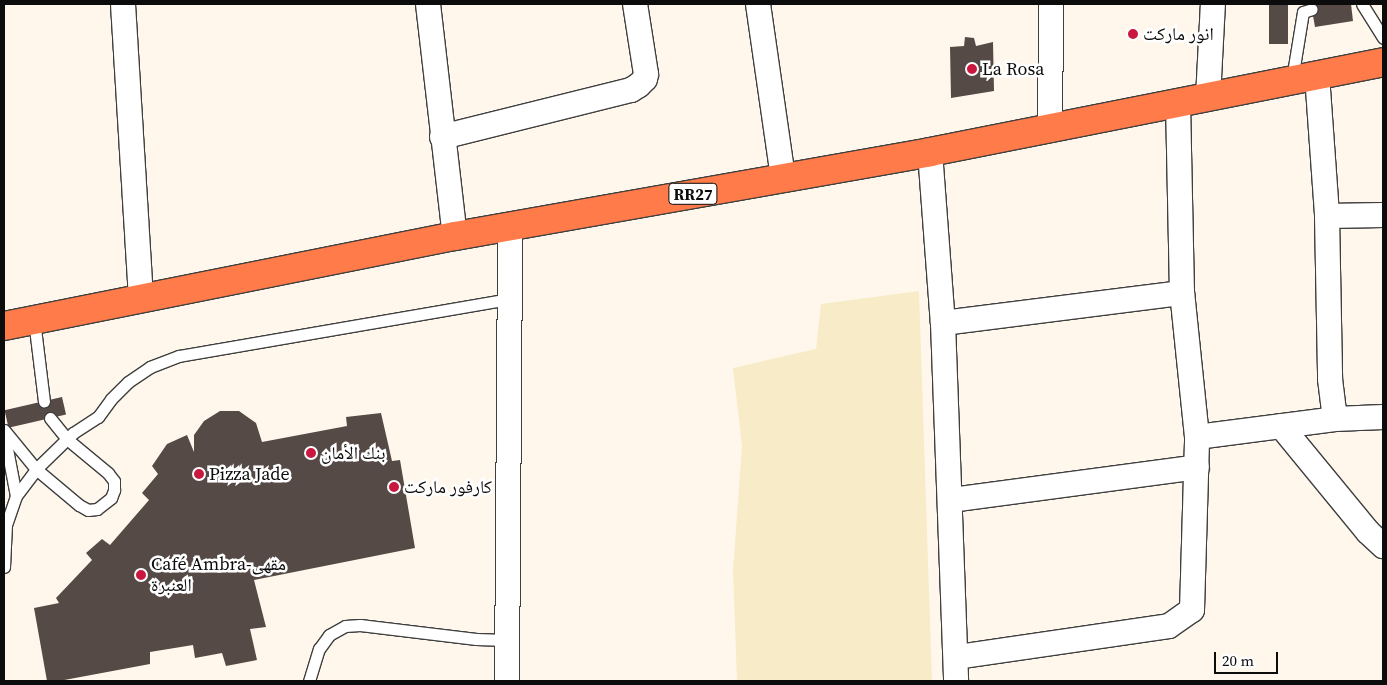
<!DOCTYPE html>
<html>
<head>
<meta charset="utf-8">
<style>
  body { margin:0 }
  #map { position:relative; width:1387px; height:685px; overflow:hidden; background:#fff7eb; font-family:"Source Serif 4","Noto Naskh Arabic",serif }
  div>[style] { position:absolute }
  .farmland>* { inset:0; background:#f8ebc8 }
  .building>* { inset:0; background:#564a47; transform-origin:0 0 }
  .roads { filter:drop-shadow(1px 0 #3f3f3f) drop-shadow(-1px 0 #3f3f3f) drop-shadow(0 1px #3f3f3f) drop-shadow(0 -1px #3f3f3f) }
  .lane>* { height:11px; margin:-5.5px; padding:0 5.5px; transform-origin:5.5px; border-radius:5.5px; background:#fff }
  .street>* { height:24px; margin:-12px; padding:0 12px; transform-origin:12px; border-radius:12px; background:#fff }
  .highway>* { height:28px; margin:-14px; padding:0 14px; transform-origin:14px; border-radius:14px; background:#ff7b49 }
  .dots>* { width:14px; height:14px; translate:-50% -50%; box-sizing:border-box; border:2px solid #fff; border-radius:50% }
  span { translate:-50% -50%; white-space:nowrap; text-align:center; line-height:1.15; -webkit-text-stroke:5px #fff; paint-order:stroke }
  .shield-label span { padding:1px 4px; background:#fff; border:1px solid; border-radius:4px; -webkit-text-stroke-width:0 }
  .shield-label { font-size:16px; color:#0c0c0c; font-weight:700 }
  .poi-label { font-size:18px; color:#0c0c0c }
  .left { translate:0 -50%; text-align:left }
  .frame { position:absolute; inset:0; border:5px solid #0c0c0c; pointer-events:none }
  .scale { position:absolute; left:1214px; top:652px; width:64px; height:22px; box-sizing:border-box; border:2px solid #0c0c0c; border-top:0; padding-left:6px; font-size:15px; line-height:18px; white-space:nowrap; color:#0c0c0c; -webkit-text-stroke:4px #fff; paint-order:stroke }
</style>
</head>
<body>
<div id="map">
  <div class="farmland">
    <div style="clip-path:polygon(919px 291px,932px 681px,737px 681px,733px 571px,742px 446px,733px 368px,816px 349px,821px 304px)"></div>
  </div>
  <div class="building">
    <div style="left:1269px;top:4px;width:19px;height:40px"></div>
    <div style="clip-path:polygon(1311px 4px,1351px 4px,1353px 21px,1315px 27px)"></div>
    <div style="clip-path:polygon(965px 37px,974px 38px,976px 46px,993px 42px,994px 91px,951px 98px,950px 47px,964px 46px)"></div>
    <div style="left:62px;top:397px;width:18px;height:59px;rotate:77deg"></div>
    <div style="clip-path:polygon(220px 411px,239px 411px,256px 423px,262px 442px,347px 426px,346px 417px,381px 413px,392px 461px,400px 460px,415px 548px,254px 580px,266px 627px,250px 629px,257px 660px,226px 666px,222px 653px,195px 658px,193px 645px,150px 652px,150px 664px,59px 681px,47px 681px,34px 608px,59px 603px,56px 598px,92px 560px,86px 553px,102px 539px,110px 545px,149px 500px,142px 493px,158px 474px,152px 466px,167px 444px,187px 435px,194px 452px,194px 435px,204px 421px)"></div>
  </div>
  <div class="roads">
    <div class="lane">
      <div style="left:1362px;top:4px;width:40px;rotate:58deg"></div>
      <div style="left:1292px;top:79px;width:68px;rotate:-80.7deg"></div>
      <div style="left:1303px;top:12px;width:9px;rotate:-18deg"></div>
      <div style="left:34px;top:320px;width:82px;rotate:83deg"></div>
      <div style="left:4px;top:430px;width:50px;rotate:50.6deg"></div>
      <div style="left:36px;top:469px;width:56px;rotate:39.9deg"></div>
      <div style="left:79px;top:505px;width:10px;rotate:29deg"></div>
      <div style="left:88px;top:510px;width:9px;rotate:-6deg"></div>
      <div style="left:97px;top:509px;width:18px;rotate:-38deg"></div>
      <div style="left:111px;top:498px;width:9px;rotate:-69deg"></div>
      <div style="left:114px;top:490px;width:9px;rotate:-90deg"></div>
      <div style="left:114px;top:481px;width:10px;rotate:-127deg"></div>
      <div style="left:108px;top:473px;width:53px;rotate:-140.3deg"></div>
      <div style="left:67px;top:439px;width:27px;rotate:-129deg"></div>
      <div style="left:4px;top:433px;width:64px;rotate:79.2deg"></div>
      <div style="left:4px;top:567px;width:42px;rotate:-87.3deg"></div>
      <div style="left:6px;top:525px;width:31px;rotate:-71deg"></div>
      <div style="left:16px;top:496px;width:34px;rotate:-53deg"></div>
      <div style="left:36px;top:469px;width:52px;rotate:-44.2deg"></div>
      <div style="left:73px;top:433px;width:30px;rotate:-33deg"></div>
      <div style="left:98px;top:417px;width:22px;rotate:-54deg"></div>
      <div style="left:111px;top:399px;width:24px;rotate:-45deg"></div>
      <div style="left:128px;top:382px;width:27px;rotate:-34deg"></div>
      <div style="left:150px;top:367px;width:31px;rotate:-21deg"></div>
      <div style="left:179px;top:356px;width:336px;rotate:-9.8deg"></div>
      <div style="left:309px;top:681px;width:34px;rotate:-73deg"></div>
      <div style="left:319px;top:649px;width:17px;rotate:-54deg"></div>
      <div style="left:329px;top:635px;width:18px;rotate:-29deg"></div>
      <div style="left:345px;top:626px;width:15px;rotate:-4deg"></div>
      <div style="left:360px;top:625px;width:117px;rotate:6.9deg"></div>
      <div style="left:476px;top:639px;width:31px;rotate:2deg"></div>
    </div>
    <div class="street">
      <div style="left:123px;top:4px;width:294px;rotate:86.5deg"></div>
      <div style="left:428px;top:4px;width:234px;rotate:83.4deg"></div>
      <div style="left:758px;top:4px;width:175px;rotate:81.8deg"></div>
      <div style="left:1317px;top:75px;width:141px;rotate:85.9deg"></div>
      <div style="left:1327px;top:216px;width:163px;rotate:88.9deg"></div>
      <div style="left:1330px;top:379px;width:40px;rotate:82.9deg"></div>
      <div style="left:1208px;top:98px;width:94px;rotate:-87deg"></div>
      <div style="left:1050px;top:130px;width:126px;rotate:-89.5deg"></div>
      <div style="left:442px;top:137px;width:195px;rotate:-14deg"></div>
      <div style="left:631px;top:90px;width:9px;rotate:-32deg"></div>
      <div style="left:639px;top:85px;width:8px;rotate:-45deg"></div>
      <div style="left:645px;top:79px;width:5px;rotate:-79deg"></div>
      <div style="left:646px;top:74px;width:71px;rotate:-98.9deg"></div>
      <div style="left:930px;top:152px;width:171px;rotate:85.7deg"></div>
      <div style="left:943px;top:323px;width:358px;rotate:87.9deg"></div>
      <div style="left:1327px;top:216px;width:56px;rotate:-1deg"></div>
      <div style="left:943px;top:323px;width:241px;rotate:-7.2deg"></div>
      <div style="left:1281px;top:426px;width:137px;rotate:50.6deg"></div>
      <div style="left:1368px;top:532px;width:21px;rotate:43deg"></div>
      <div style="left:1197px;top:437px;width:139px;rotate:-7.4deg"></div>
      <div style="left:1335px;top:419px;width:48px;rotate:-2.4deg"></div>
      <div style="left:951px;top:500px;width:248px;rotate:-7.6deg"></div>
      <div style="left:957px;top:657px;width:214px;rotate:-8.3deg"></div>
      <div style="left:1169px;top:626px;width:28px;rotate:-35deg"></div>
      <div style="left:1192px;top:610px;width:173px;rotate:-88.3deg"></div>
      <div style="left:1197px;top:437px;width:145px;rotate:-95.9deg"></div>
      <div style="left:1182px;top:293px;width:190px;rotate:-91.2deg"></div>
      <div style="left:507px;top:681px;width:454px;rotate:-89.6deg"></div>
    </div>
    <div class="highway">
      <div style="left:4px;top:326px;width:460px;rotate:-11.3deg"></div>
      <div style="left:455px;top:236px;width:482px;rotate:-10deg"></div>
      <div style="left:930px;top:152px;width:462px;rotate:-11.2deg"></div>
    </div>
  </div>
  <div class="dots">
    <div style="left:1133px;top:34px;background:#c91740"></div>
    <div style="left:972px;top:69px;background:#c91740"></div>
    <div style="left:311px;top:453px;background:#c91740"></div>
    <div style="left:199px;top:474px;background:#c91740"></div>
    <div style="left:394px;top:487px;background:#c91740"></div>
    <div style="left:141px;top:575px;background:#c91740"></div>
  </div>
  <div class="shield-label">
    <span style="left:693px;top:194px">RR27</span>
  </div>
  <div class="poi-label">
    <span class="left" style="left:1143px;top:34px">انور ماركت</span>
    <span class="left" style="left:982px;top:69px">La Rosa</span>
    <span class="left" style="left:321px;top:453px">بنك الأمان</span>
    <span class="left" style="left:209px;top:474px">Pizza Jade</span>
    <span class="left" style="left:404px;top:487px">كارفور ماركت</span>
    <span class="left" style="left:151px;top:575px">Café Ambra-مقهى<br>العنبرة</span>
  </div>
  <div class="frame"></div>
  <div class="scale">20 m</div>
</div>
</body>
</html>
